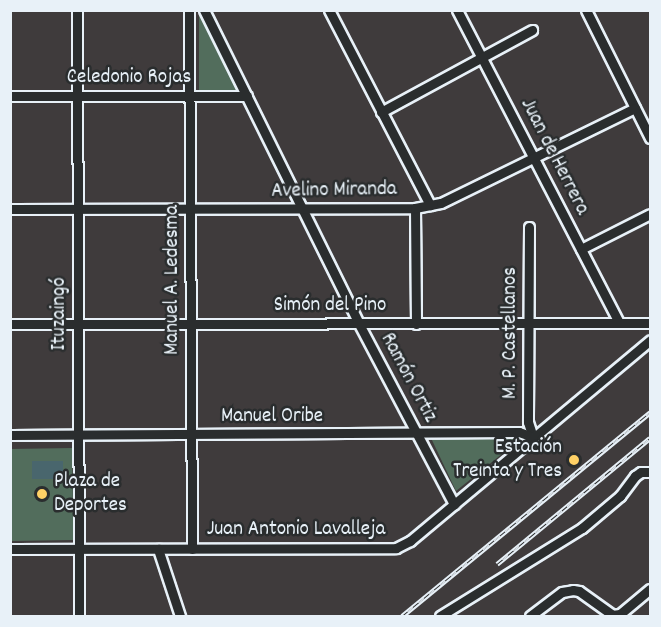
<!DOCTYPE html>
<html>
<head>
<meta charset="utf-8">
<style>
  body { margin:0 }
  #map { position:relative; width:661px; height:627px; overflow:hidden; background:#3f3b3c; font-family:Dekko,sans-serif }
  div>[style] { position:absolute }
  .green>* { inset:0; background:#526d5c; transform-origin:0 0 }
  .water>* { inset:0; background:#49666d; transform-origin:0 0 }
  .roads { filter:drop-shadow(2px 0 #e8f1f8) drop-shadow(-2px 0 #e8f1f8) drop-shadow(0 2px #e8f1f8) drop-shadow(0 -2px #e8f1f8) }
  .minor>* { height:9px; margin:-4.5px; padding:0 4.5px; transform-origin:4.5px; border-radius:4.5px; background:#2a2d2e }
  .rail>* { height:4.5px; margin-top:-2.25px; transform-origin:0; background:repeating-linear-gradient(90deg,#2a2d2e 0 7px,#e8f1f8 0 14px); box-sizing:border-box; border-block:2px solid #e8f1f8 }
  .dots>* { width:16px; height:16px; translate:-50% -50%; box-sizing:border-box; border:3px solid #2a2d2e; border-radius:50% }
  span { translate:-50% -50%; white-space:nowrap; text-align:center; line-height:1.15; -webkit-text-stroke:5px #2a2d2e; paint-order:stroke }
  .street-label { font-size:21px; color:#e8f1f8 }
  .poi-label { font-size:21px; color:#e8f1f8 }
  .right { translate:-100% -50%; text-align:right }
  .left { translate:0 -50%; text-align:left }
  .frame { position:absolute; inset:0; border:12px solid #e8f1f8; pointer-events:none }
</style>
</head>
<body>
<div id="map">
  <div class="green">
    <div style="clip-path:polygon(199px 14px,240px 92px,199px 92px)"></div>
    <div style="clip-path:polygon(431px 438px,516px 438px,517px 442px,456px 491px)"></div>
    <div style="left:72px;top:448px;width:92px;height:62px;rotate:89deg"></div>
  </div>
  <div class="water">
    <div style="left:32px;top:461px;width:31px;height:18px"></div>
  </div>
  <div class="roads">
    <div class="minor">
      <div style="left:77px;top:10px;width:606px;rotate:89.81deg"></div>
      <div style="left:189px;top:10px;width:539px;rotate:89.68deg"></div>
      <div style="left:204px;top:10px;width:350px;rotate:63.7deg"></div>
      <div style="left:359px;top:324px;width:204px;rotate:62.2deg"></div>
      <div style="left:329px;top:10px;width:220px;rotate:62.6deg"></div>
      <div style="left:457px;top:10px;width:350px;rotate:62.6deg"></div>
      <div style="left:586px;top:10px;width:143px;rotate:63.4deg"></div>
      <div style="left:10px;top:96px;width:237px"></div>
      <div style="left:381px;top:112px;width:172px;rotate:-28.5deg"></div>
      <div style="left:415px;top:208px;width:116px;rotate:89.5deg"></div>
      <div style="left:10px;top:209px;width:405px;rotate:-0.1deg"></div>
      <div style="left:415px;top:208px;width:26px;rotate:-11deg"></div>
      <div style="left:441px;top:203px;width:216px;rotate:-26.1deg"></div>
      <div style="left:529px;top:227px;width:195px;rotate:90.3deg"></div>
      <div style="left:528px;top:422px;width:16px;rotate:72deg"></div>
      <div style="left:581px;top:249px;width:77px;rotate:-26.9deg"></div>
      <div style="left:10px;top:324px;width:640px;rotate:-0.09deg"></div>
      <div style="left:10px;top:435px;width:509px;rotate:-0.34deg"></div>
      <div style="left:519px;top:432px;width:15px;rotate:20deg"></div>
      <div style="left:10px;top:549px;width:386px;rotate:-0.1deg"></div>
      <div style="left:396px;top:548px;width:16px;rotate:-27deg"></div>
      <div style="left:410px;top:541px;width:313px;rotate:-39.9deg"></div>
      <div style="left:158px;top:549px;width:71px;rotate:71.8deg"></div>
      <div style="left:612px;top:615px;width:8px;rotate:-7deg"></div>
      <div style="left:620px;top:614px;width:39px;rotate:-40deg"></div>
      <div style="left:440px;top:616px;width:167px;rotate:-31.8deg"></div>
      <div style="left:582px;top:528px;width:50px;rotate:-40.1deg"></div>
      <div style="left:620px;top:496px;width:25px;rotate:-53deg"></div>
      <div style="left:635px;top:476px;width:7px;rotate:-34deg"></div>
      <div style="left:641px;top:472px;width:9px"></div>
      <div style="left:530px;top:616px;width:40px;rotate:-37deg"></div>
      <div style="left:562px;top:592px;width:11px;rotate:-10deg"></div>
      <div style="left:573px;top:590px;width:6px;rotate:9deg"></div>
      <div style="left:579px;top:591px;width:43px;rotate:35.5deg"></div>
    </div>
  </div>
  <div class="rail">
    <div style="left:497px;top:564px;width:198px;rotate:-39.5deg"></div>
    <div style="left:402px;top:616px;width:321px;rotate:-39.4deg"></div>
  </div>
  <div class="dots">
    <div style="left:574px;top:460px;background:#ffd166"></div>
    <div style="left:42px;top:494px;background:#ffd166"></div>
  </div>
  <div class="street-label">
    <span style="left:129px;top:78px">Celedonio Rojas</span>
    <span style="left:554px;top:157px;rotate:63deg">Juan de Herrera</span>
    <span style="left:334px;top:191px;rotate:-1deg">Avelino Miranda</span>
    <span style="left:173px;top:280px;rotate:-90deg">Manuel A. Ledesma</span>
    <span style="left:330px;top:306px">Simón del Pino</span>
    <span style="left:60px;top:314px;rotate:-90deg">Ituzaingó</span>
    <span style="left:511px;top:333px;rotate:-90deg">M. P. Castellanos</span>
    <span style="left:408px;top:378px;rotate:62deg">Ramón Ortiz</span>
    <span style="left:272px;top:417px">Manuel Oribe</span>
    <span style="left:296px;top:530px">Juan Antonio Lavalleja</span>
  </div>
  <div class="poi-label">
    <span class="right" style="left:562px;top:460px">Estación<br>Treinta y Tres</span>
    <span class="left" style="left:54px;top:494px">Plaza de<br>Deportes</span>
  </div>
  <div class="frame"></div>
</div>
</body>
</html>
